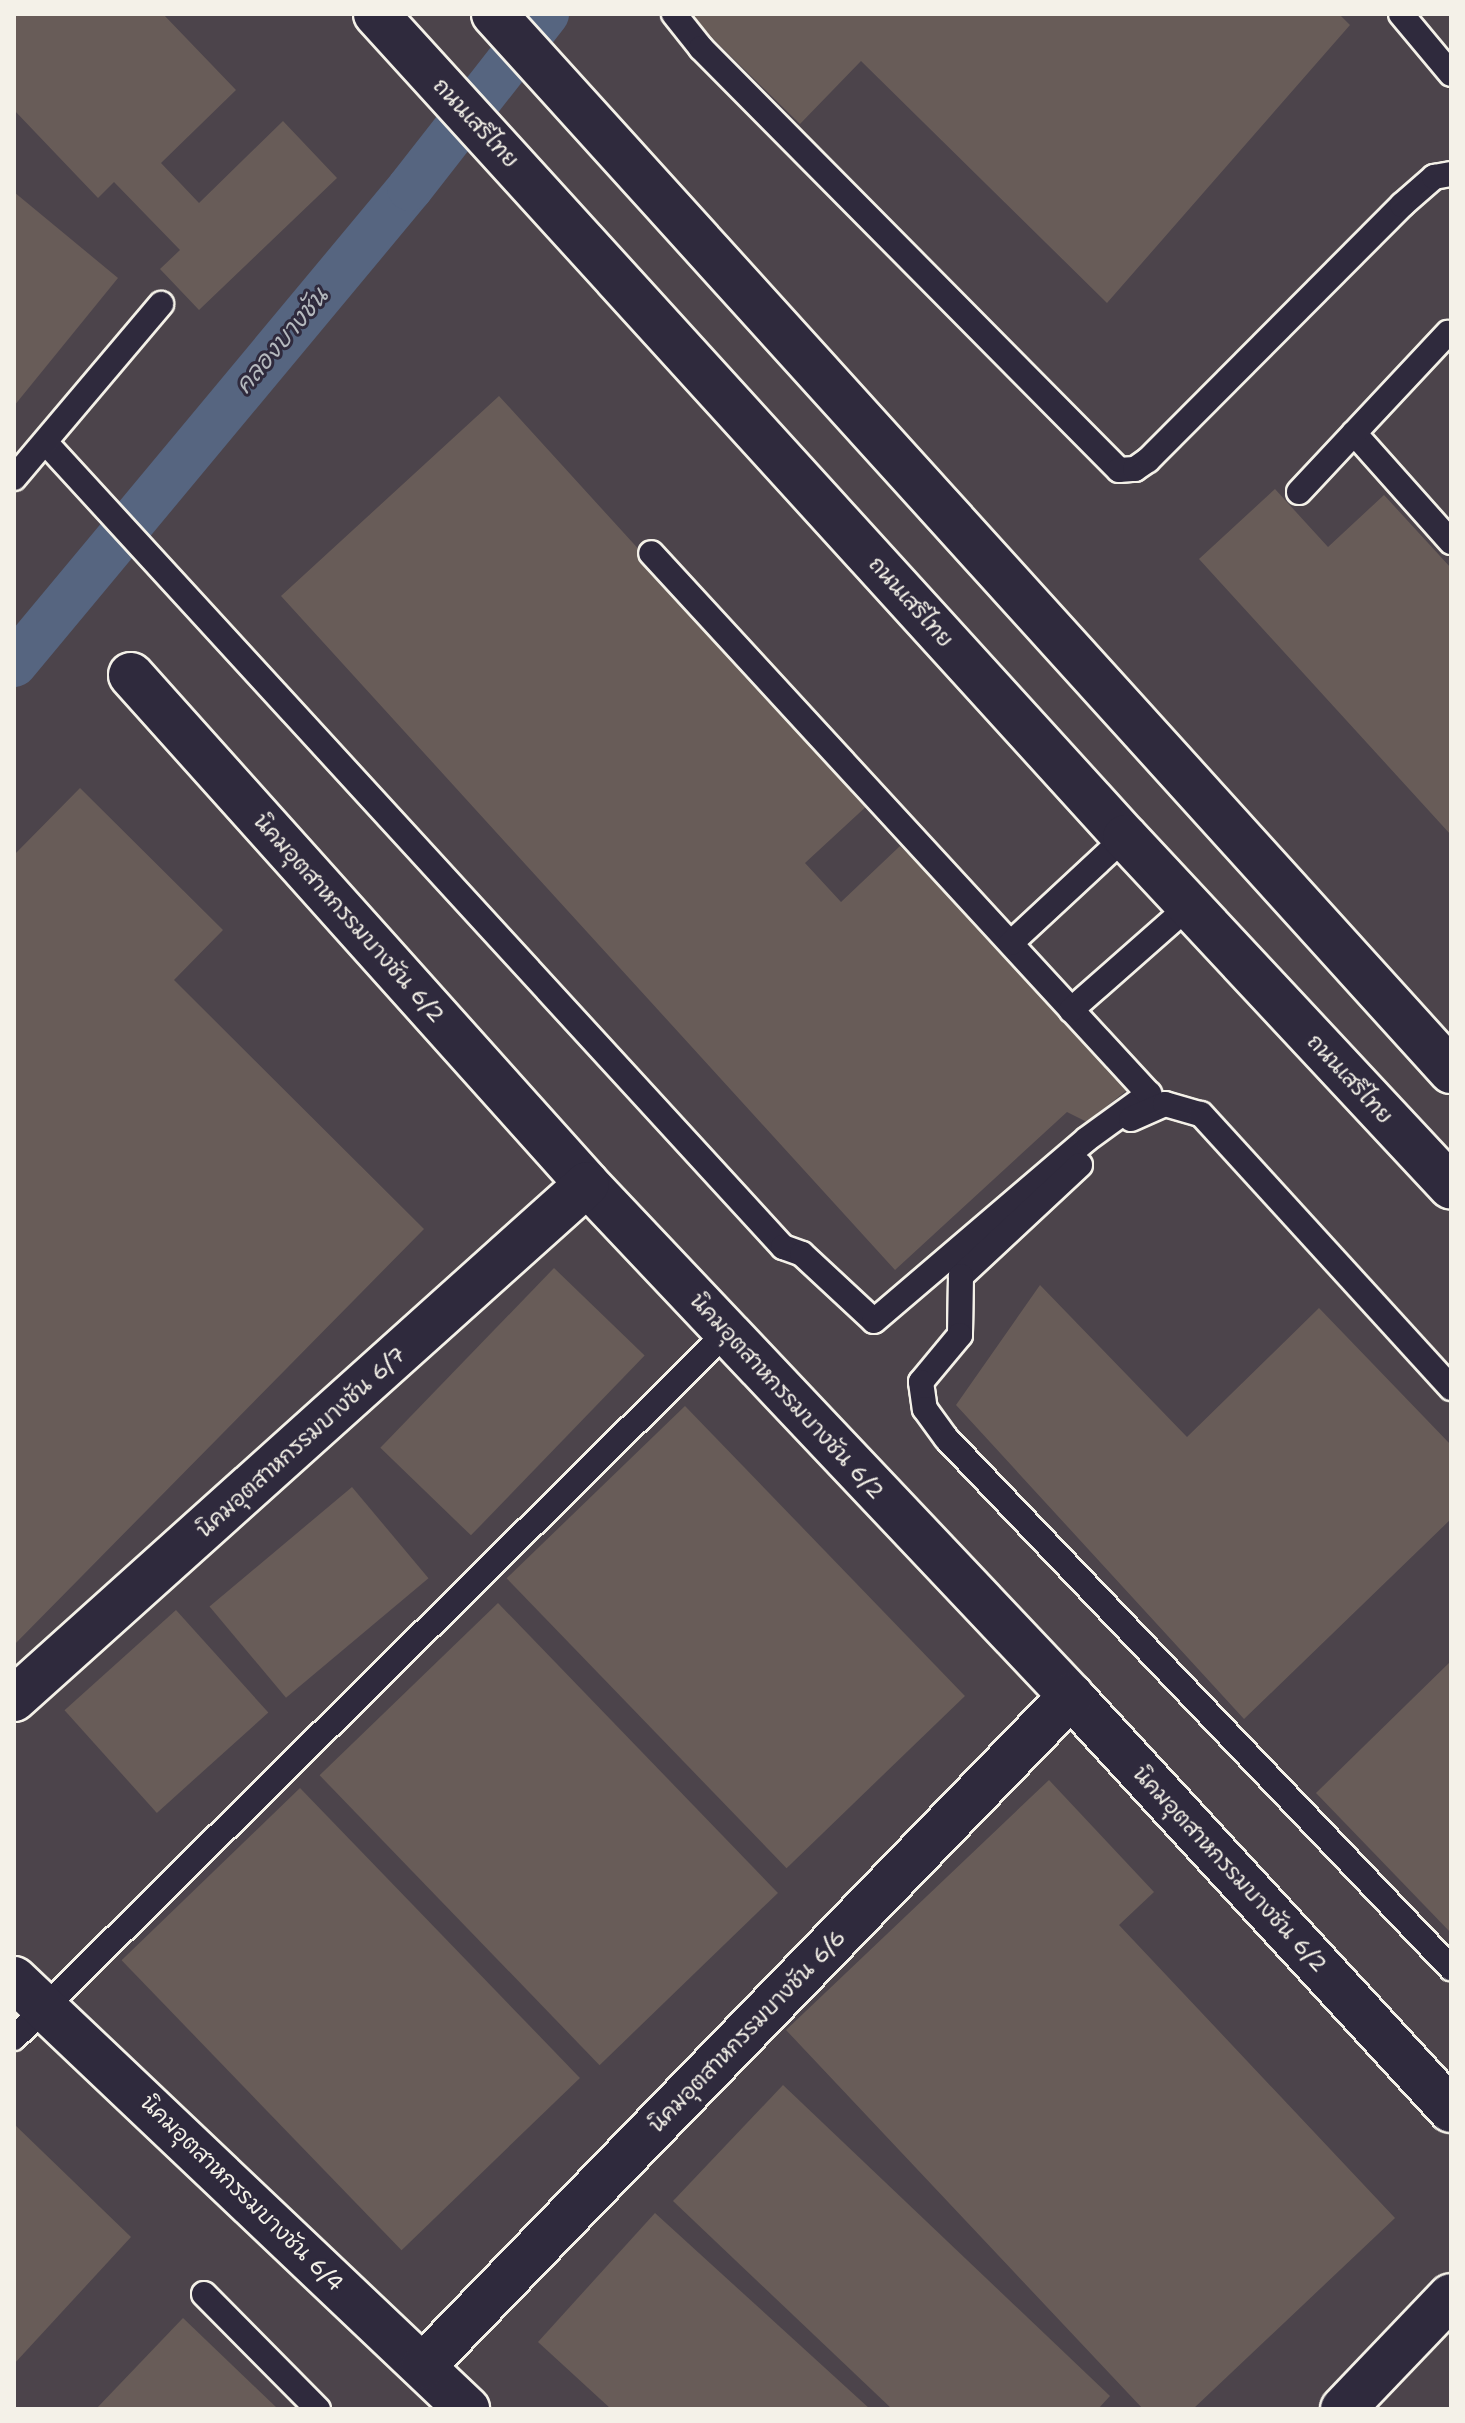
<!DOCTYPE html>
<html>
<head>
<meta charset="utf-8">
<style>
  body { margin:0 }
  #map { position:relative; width:1465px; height:2423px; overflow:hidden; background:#403945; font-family:"Shantell Sans","Playpen Sans Thai",sans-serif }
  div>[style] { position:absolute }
  .built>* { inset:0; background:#4c444b; transform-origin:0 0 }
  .canal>* { height:46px; margin:-23px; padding:0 23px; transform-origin:23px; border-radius:23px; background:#566580 }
  .building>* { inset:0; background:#685c58; transform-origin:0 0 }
  .roads { filter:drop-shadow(2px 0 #f4f1e8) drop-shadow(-2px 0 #f4f1e8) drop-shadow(0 2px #f4f1e8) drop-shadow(0 -2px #f4f1e8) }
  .service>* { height:24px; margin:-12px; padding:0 12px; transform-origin:12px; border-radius:12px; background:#2f2a3d }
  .minor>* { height:44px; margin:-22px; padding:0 22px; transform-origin:22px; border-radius:22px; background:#2f2a3d }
  .secondary>* { height:44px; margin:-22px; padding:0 22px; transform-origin:22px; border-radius:22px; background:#2f2a3d }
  span { translate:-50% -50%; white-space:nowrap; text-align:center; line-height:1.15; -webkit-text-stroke:6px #2f2a3d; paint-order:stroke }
  .street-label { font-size:22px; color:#f4f1e8 }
  .water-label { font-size:24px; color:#b5b9be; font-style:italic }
  .frame { position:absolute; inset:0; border:16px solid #f4f1e8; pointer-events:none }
</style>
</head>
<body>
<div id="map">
  <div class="built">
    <div style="left:14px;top:14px;width:1437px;height:2395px"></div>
  </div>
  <div class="canal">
    <div style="left:14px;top:664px;width:619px;rotate:-50.24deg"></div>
    <div style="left:410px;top:188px;width:221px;rotate:-52deg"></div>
  </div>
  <div class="building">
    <div style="clip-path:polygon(14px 14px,163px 14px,236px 90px,161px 163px,199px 203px,283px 121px,337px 178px,199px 310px,160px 269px,180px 250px,114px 182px,98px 198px,14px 110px)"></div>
    <div style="clip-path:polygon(688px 14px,1339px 14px,1350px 25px,1107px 303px,861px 61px,800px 124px)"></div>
    <div style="clip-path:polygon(14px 192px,118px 278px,14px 406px)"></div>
    <div style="clip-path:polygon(499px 396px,870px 803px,805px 863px,841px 902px,900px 846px,1137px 1082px,1087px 1122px,1067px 1112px,895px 1270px,281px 596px)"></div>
    <div style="clip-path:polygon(1275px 489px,1328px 547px,1384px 495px,1451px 568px,1451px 835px,1199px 559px)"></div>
    <div style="clip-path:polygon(80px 788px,223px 930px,174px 980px,424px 1229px,14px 1645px,14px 855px)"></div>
    <div style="left:554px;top:1268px;width:126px;height:250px;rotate:44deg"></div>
    <div style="clip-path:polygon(1040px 1285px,1187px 1437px,1319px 1308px,1451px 1445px,1451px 1519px,1244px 1719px,956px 1405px)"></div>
    <div style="left:685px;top:1406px;width:403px;height:248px;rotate:46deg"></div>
    <div style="left:352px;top:1487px;width:119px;height:186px;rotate:50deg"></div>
    <div style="left:498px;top:1603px;width:403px;height:248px;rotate:46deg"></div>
    <div style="left:176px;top:1610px;width:138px;height:150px;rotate:48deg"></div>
    <div style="clip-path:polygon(1451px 1661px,1451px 1933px,1316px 1793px)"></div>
    <div style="clip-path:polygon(1049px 1780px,1154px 1892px,1119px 1925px,1395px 2218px,1193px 2409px,1143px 2409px,786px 2030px)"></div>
    <div style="left:300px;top:1788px;width:403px;height:248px;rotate:46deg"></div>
    <div style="clip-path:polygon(783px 2085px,1110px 2396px,1098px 2409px,892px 2409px,673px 2201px)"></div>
    <div style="clip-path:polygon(14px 2124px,131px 2237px,14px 2364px)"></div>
    <div style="clip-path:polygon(655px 2213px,870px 2409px,611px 2409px,538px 2342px)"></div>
    <div style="clip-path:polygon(183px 2318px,278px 2409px,96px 2409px)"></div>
  </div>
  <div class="roads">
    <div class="service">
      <div style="left:674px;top:14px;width:43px;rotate:51.5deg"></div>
      <div style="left:701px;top:48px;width:594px;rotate:45.27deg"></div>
      <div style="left:1119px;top:470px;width:16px;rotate:-4deg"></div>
      <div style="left:1135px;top:469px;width:16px;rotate:-35deg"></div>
      <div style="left:1148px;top:460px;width:360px;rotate:-45.1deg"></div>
      <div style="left:1402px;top:205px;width:43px;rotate:-41.2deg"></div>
      <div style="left:1434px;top:177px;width:17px;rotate:-10deg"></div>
      <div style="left:1401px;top:14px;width:78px;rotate:50.2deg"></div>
      <div style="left:1354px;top:433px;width:146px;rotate:48.3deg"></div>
      <div style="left:46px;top:443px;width:1091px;rotate:47.49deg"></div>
      <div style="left:783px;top:1247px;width:20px;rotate:20deg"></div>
      <div style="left:802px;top:1254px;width:98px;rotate:42.9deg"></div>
      <div style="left:874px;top:1321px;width:280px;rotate:-40.5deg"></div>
      <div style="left:1087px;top:1139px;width:77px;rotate:-36deg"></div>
      <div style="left:1149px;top:1094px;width:735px;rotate:-132.63deg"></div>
      <div style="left:14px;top:478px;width:228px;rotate:-49.8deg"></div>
      <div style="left:1299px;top:492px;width:218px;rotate:-46.9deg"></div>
      <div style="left:1011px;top:943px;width:156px;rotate:-42.9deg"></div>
      <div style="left:1071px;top:1010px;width:157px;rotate:-41.4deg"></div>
      <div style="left:1131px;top:1119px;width:37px;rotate:-24deg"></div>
      <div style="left:1165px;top:1104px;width:37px;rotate:16deg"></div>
      <div style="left:1201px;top:1114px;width:371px;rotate:47.6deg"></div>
      <div style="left:1080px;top:1165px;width:163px;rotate:137deg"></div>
      <div style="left:961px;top:1276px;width:59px;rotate:91deg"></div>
      <div style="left:960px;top:1335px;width:61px;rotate:129.7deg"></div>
      <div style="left:921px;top:1382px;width:27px;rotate:82deg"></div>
      <div style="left:925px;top:1409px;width:37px;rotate:54deg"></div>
      <div style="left:947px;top:1439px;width:731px;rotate:46.39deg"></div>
      <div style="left:14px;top:2038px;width:1003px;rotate:-44.72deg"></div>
      <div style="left:204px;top:2294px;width:162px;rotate:45.3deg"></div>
    </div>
    <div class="minor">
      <div style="left:131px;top:675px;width:683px;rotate:48.14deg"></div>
      <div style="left:587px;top:1184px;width:705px;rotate:46.61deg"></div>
      <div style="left:1071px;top:1696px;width:562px;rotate:47.45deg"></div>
      <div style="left:14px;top:1699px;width:770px;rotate:-41.95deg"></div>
      <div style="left:14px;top:1979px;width:625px;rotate:43.51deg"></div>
      <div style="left:423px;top:2366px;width:932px;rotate:-45.96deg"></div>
      <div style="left:1343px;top:2409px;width:156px;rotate:-46.3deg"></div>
    </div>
    <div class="secondary">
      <div style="left:376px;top:14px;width:1113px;rotate:47.7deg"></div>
      <div style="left:1125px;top:837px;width:478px;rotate:47deg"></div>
      <div style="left:494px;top:14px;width:1426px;rotate:47.84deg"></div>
    </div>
  </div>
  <div class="street-label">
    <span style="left:476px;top:123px;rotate:47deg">ถนนเสรีไทย</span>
    <span style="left:911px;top:602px;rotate:48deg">ถนนเสรีไทย</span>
    <span style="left:349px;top:918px;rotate:48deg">นิคมอุตสาหกรรมบางชัน 6/2</span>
    <span style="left:1350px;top:1079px;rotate:47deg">ถนนเสรีไทย</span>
    <span style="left:787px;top:1396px;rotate:47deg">นิคมอุตสาหกรรมบางชัน 6/2</span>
    <span style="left:301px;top:1442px;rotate:-42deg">นิคมอุตสาหกรรมบางชัน 6/7</span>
    <span style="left:1230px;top:1869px;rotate:47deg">นิคมอุตสาหกรรมบางชัน 6/2</span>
    <span style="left:747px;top:2031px;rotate:-46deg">นิคมอุตสาหกรรมบางชัน 6/6</span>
    <span style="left:242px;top:2193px;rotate:44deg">นิคมอุตสาหกรรมบางชัน 6/4</span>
  </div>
  <div class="water-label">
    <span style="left:282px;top:341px;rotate:-50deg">คลองบางชัน</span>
  </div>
  <div class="frame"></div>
</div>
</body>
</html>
